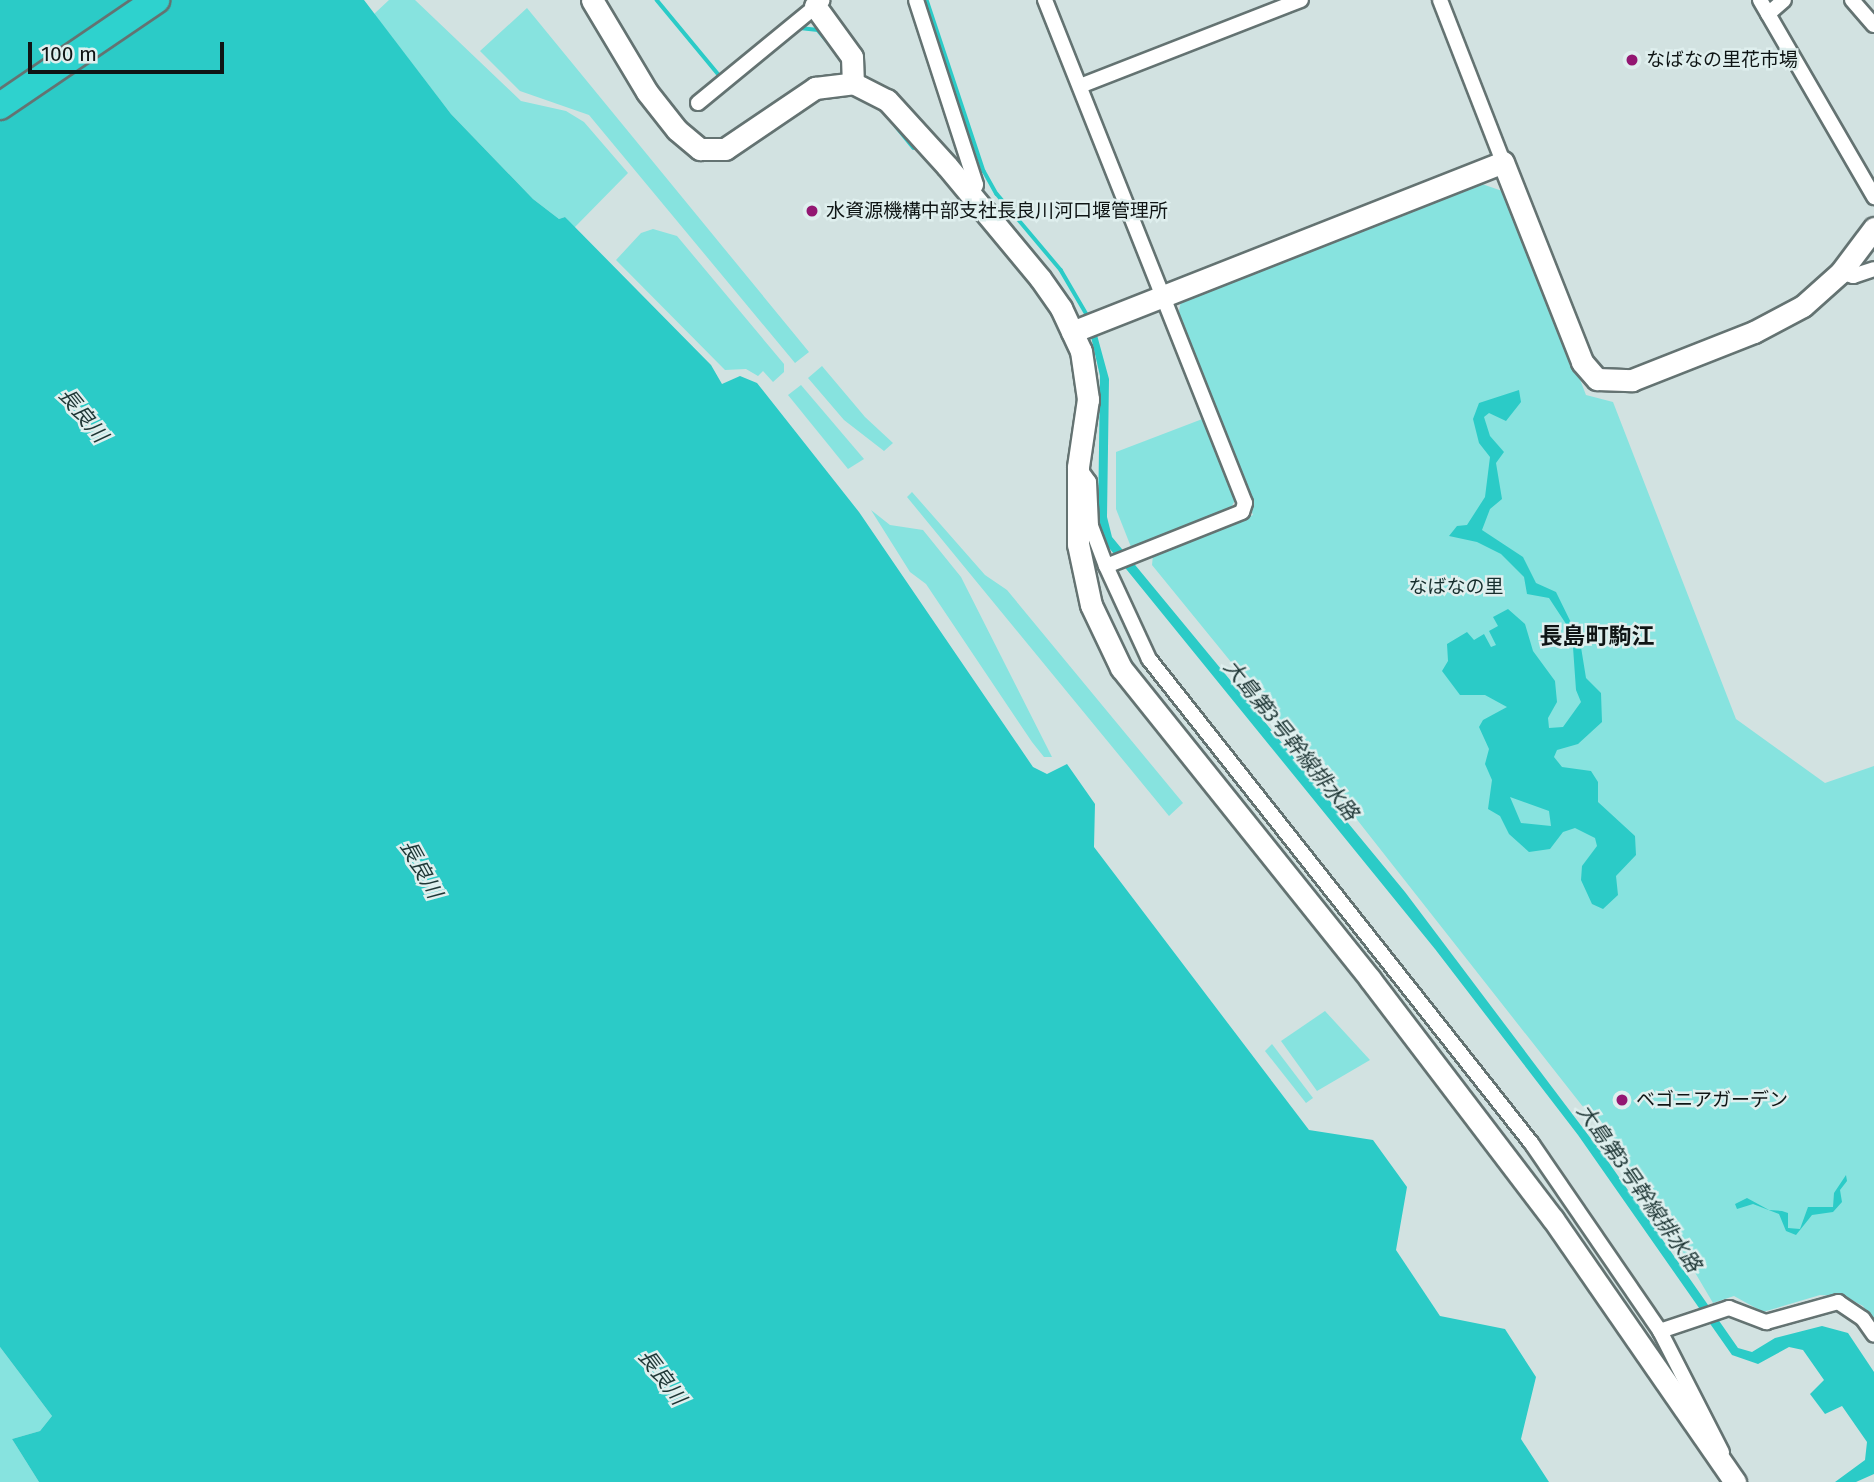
<!DOCTYPE html>
<html>
<head>
<meta charset="utf-8">
<style>
  body { margin:0 }
  #map { position:relative; width:1874px; height:1482px; overflow:hidden; background:#d2e2e1; font-family:"Fira Sans","Noto Sans JP",sans-serif }
  div>[style] { position:absolute }
  .green>* { inset:0; background:#87e3df }
  .water>* { inset:0; background:#2bcbc7 }
  .stream>* { height:3.5px; margin:-1.75px; padding:0 1.75px; transform-origin:1.75px; border-radius:1.75px; background:#2bcbc7 }
  .roads { filter:drop-shadow(2px 0 #647372) drop-shadow(-2px 0 #647372) drop-shadow(0 2px #647372) drop-shadow(0 -2px #647372) }
  .street>* { height:14px; margin:-7px; padding:0 7px; transform-origin:7px; border-radius:7px; background:#fff }
  .secondary>* { height:21px; margin:-10.5px; padding:0 10.5px; transform-origin:10.5px; border-radius:10.5px; background:#fff }
  .highway>* { height:26px; margin:-13px; padding:0 13px; transform-origin:13px; border-radius:13px; background:#2ed2ce }
  .dots>* { width:19px; height:19px; translate:-50% -50%; box-sizing:border-box; border:4px solid #dfefee; border-radius:50% }
  span { translate:-50% -50%; white-space:nowrap; text-align:center; line-height:1.15; -webkit-text-stroke:5px #dfefee; paint-order:stroke }
  .poi-label { font-size:19px; color:#0f1515 }
  .left { translate:0 -50%; text-align:left }
  .park-label { font-size:19px; color:#162e2d }
  .water-label { font-size:21px; color:#1e3635; font-style:italic }
  .quarter-label { font-size:23px; color:#0f1515; font-weight:700 }
  .scale { position:absolute; left:28px; top:42px; width:196px; height:32px; box-sizing:border-box; border:4px solid #0f1515; border-top:0; padding-left:9px; font-size:21px; line-height:24px; white-space:nowrap; color:#0f1515; -webkit-text-stroke:5px #dfefee; paint-order:stroke }
</style>
</head>
<body>
<div id="map">
  <div class="green">
    <div style="clip-path:polygon(389px 0,415px 0,521px 101px,566px 111px,584px 122px,628px 173px,574px 228px,565px 217px,559px 219px,533px 199px,451px 114px,374px 14px)"></div>
    <div style="clip-path:polygon(527px 8px,809px 352px,795px 363px,589px 115px,520px 91px,480px 51px)"></div>
    <div style="clip-path:polygon(1482px 184px,1508px 193px,1586px 395px,1613px 402px,1736px 719px,1825px 783px,1874px 766px,1874px 1322px,1863px 1306px,1844px 1296px,1820px 1295px,1763px 1312px,1734px 1296px,1713px 1303px,1654px 1203px,1591px 1117px,1303px 751px,1306px 741px,1280px 722px,1152px 565px,1153px 555px,1253px 515px,1177px 321px,1181px 301px)"></div>
    <div style="clip-path:polygon(653px 229px,677px 236px,784px 364px,784px 372px,773px 382px,763px 371px,758px 376px,746px 369px,725px 370px,616px 260px,641px 233px)"></div>
    <div style="clip-path:polygon(822px 366px,865px 417px,893px 443px,884px 451px,844px 420px,808px 378px)"></div>
    <div style="clip-path:polygon(801px 385px,864px 459px,848px 469px,788px 395px)"></div>
    <div style="clip-path:polygon(1205px 418px,1236px 498px,1231px 508px,1131px 547px,1116px 509px,1116px 452px)"></div>
    <div style="clip-path:polygon(912px 492px,985px 575px,1007px 590px,1183px 803px,1169px 816px,907px 497px)"></div>
    <div style="clip-path:polygon(871px 510px,890px 525px,923px 530px,961px 577px,1052px 757px,1044px 757px,1032px 742px,926px 584px,910px 572px)"></div>
    <div style="clip-path:polygon(1325px 1011px,1370px 1060px,1317px 1091px,1281px 1041px)"></div>
    <div style="clip-path:polygon(1272px 1044px,1313px 1098px,1306px 1103px,1265px 1051px)"></div>
    <div style="clip-path:polygon(0 1347px,52px 1416px,40px 1431px,12px 1439px,39px 1482px,0 1482px)"></div>
  </div>
  <div class="water">
    <div style="clip-path:polygon(0 0,364px 0,451px 114px,533px 199px,559px 219px,565px 217px,711px 365px,722px 384px,740px 376px,757px 383px,859px 512px,1033px 767px,1047px 774px,1067px 764px,1095px 804px,1094px 847px,1309px 1130px,1373px 1140px,1407px 1187px,1396px 1250px,1440px 1316px,1505px 1329px,1536px 1377px,1521px 1439px,1549px 1482px,39px 1482px,12px 1439px,40px 1431px,52px 1416px,0 1347px)"></div>
    <div style="clip-path:polygon(1091px 313px,1109px 379px,1107px 517px,1112px 537px,1405px 892px,1607px 1160px,1738px 1348px,1752px 1352px,1775px 1338px,1822px 1326px,1848px 1333px,1874px 1372px,1874px 1474px,1856px 1482px,1835px 1482px,1865px 1460px,1867px 1442px,1842px 1406px,1825px 1414px,1810px 1394px,1824px 1380px,1803px 1350px,1789px 1347px,1758px 1364px,1732px 1355px,1578px 1135px,1435px 949px,1105px 543px,1098px 521px,1100px 376px,1086px 315px)"></div>
    <div style="clip-path:polygon(evenodd,1519px 390px,1521px 402px,1506px 421px,1489px 413px,1484px 417px,1490px 436px,1504px 452px,1496px 463px,1502px 499px,1490px 509px,1482px 530px,1523px 557px,1536px 583px,1556px 592px,1580px 641px,1586px 678px,1601px 693px,1602px 722px,1578px 744px,1557px 750px,1554px 757px,1562px 767px,1591px 771px,1598px 782px,1598px 802px,1635px 836px,1636px 855px,1616px 876px,1618px 895px,1603px 909px,1592px 904px,1581px 880px,1582px 866px,1597px 846px,1595px 838px,1575px 828px,1563px 832px,1550px 849px,1529px 852px,1509px 834px,1500px 816px,1488px 809px,1492px 780px,1485px 764px,1489px 749px,1479px 727px,1483px 720px,1507px 707px,1485px 695px,1460px 695px,1442px 671px,1448px 661px,1447px 644px,1467px 632px,1474px 640px,1484px 634px,1491px 647px,1496px 645px,1489px 631px,1498px 626px,1493px 617px,1508px 609px,1525px 624px,1533px 651px,1555px 681px,1557px 702px,1548px 718px,1549px 728px,1563px 727px,1581px 702px,1576px 690px,1572px 633px,1549px 598px,1527px 594px,1524px 577px,1501px 554px,1477px 542px,1449px 536px,1457px 526px,1467px 525px,1485px 497px,1490px 457px,1479px 443px,1473px 419px,1479px 403px,1519px 390px,1510px 797px,1549px 811px,1551px 826px,1521px 823px,1510px 797px)"></div>
    <div style="clip-path:polygon(1846px 1175px,1847px 1181px,1840px 1190px,1842px 1202px,1833px 1212px,1812px 1215px,1796px 1235px,1786px 1231px,1779px 1214px,1753px 1204px,1737px 1209px,1735px 1204px,1747px 1198px,1769px 1210px,1782px 1211px,1788px 1213px,1788px 1228px,1800px 1229px,1808px 1207px,1833px 1207px,1834px 1193px)"></div>
  </div>
  <div class="stream">
    <div style="left:657px;top:0;width:97px;rotate:50.4deg"></div>
    <div style="left:927px;top:0;width:180px;rotate:71.6deg"></div>
    <div style="left:984px;top:171px;width:26px;rotate:61deg"></div>
    <div style="left:997px;top:194px;width:99px;rotate:49.9deg"></div>
    <div style="left:1061px;top:270px;width:56px;rotate:59.7deg"></div>
    <div style="left:789px;top:37px;width:14px;rotate:-39deg"></div>
    <div style="left:800px;top:28px;width:18px;rotate:6deg"></div>
    <div style="left:818px;top:30px;width:30px;rotate:50deg"></div>
    <div style="left:896px;top:126px;width:28px;rotate:51deg"></div>
  </div>
  <div class="roads">
    <div class="street">
      <div style="left:916px;top:0;width:194px;rotate:72deg"></div>
      <div style="left:976px;top:185px;width:11px;rotate:117deg"></div>
      <div style="left:1045px;top:0;width:541px;rotate:68.32deg"></div>
      <div style="left:1245px;top:503px;width:9px;rotate:108deg"></div>
      <div style="left:1242px;top:512px;width:146px;rotate:158.3deg"></div>
      <div style="left:1440px;top:0;width:174px;rotate:68.7deg"></div>
      <div style="left:1760px;top:0;width:228px;rotate:59.9deg"></div>
      <div style="left:1852px;top:0;width:33px;rotate:49deg"></div>
      <div style="left:1768px;top:14px;width:21px;rotate:-41deg"></div>
      <div style="left:1080px;top:86px;width:237px;rotate:-21.3deg"></div>
      <div style="left:698px;top:103px;width:161px;rotate:-39.4deg"></div>
      <div style="left:1841px;top:272px;width:13px;rotate:18deg"></div>
      <div style="left:1853px;top:276px;width:22px;rotate:-18deg"></div>
      <div style="left:1079px;top:468px;width:17px;rotate:54deg"></div>
      <div style="left:1089px;top:482px;width:44px;rotate:87.4deg"></div>
      <div style="left:1091px;top:526px;width:43px;rotate:69.4deg"></div>
      <div style="left:1106px;top:566px;width:102px;rotate:65.2deg"></div>
      <div style="left:1149px;top:659px;width:618px;rotate:51.7deg"></div>
      <div style="left:1532px;top:1144px;width:227px;rotate:55.6deg"></div>
      <div style="left:1660px;top:1331px;width:136px;rotate:62.9deg"></div>
      <div style="left:1660px;top:1331px;width:73px;rotate:-18.4deg"></div>
      <div style="left:1729px;top:1308px;width:40px;rotate:21deg"></div>
      <div style="left:1766px;top:1322px;width:75px;rotate:-15.5deg"></div>
      <div style="left:1838px;top:1302px;width:30px;rotate:34deg"></div>
      <div style="left:1863px;top:1319px;width:19px;rotate:55deg"></div>
    </div>
    <div class="secondary">
      <div style="left:592px;top:0;width:107px;rotate:59.1deg"></div>
      <div style="left:647px;top:92px;width:48px;rotate:51.7deg"></div>
      <div style="left:677px;top:130px;width:30px;rotate:40deg"></div>
      <div style="left:700px;top:149px;width:25px"></div>
      <div style="left:725px;top:149px;width:109px;rotate:-34.1deg"></div>
      <div style="left:815px;top:88px;width:38px;rotate:-7deg"></div>
      <div style="left:815px;top:6px;width:63px;rotate:54deg"></div>
      <div style="left:852px;top:57px;width:26px;rotate:88deg"></div>
      <div style="left:853px;top:83px;width:38px;rotate:27deg"></div>
      <div style="left:887px;top:100px;width:89px;rotate:47.7deg"></div>
      <div style="left:947px;top:166px;width:146px;rotate:50.3deg"></div>
      <div style="left:1040px;top:278px;width:37px;rotate:55deg"></div>
      <div style="left:1061px;top:308px;width:47px;rotate:65.1deg"></div>
      <div style="left:1081px;top:351px;width:49px;rotate:81.7deg"></div>
      <div style="left:1088px;top:399px;width:69px;rotate:98.4deg"></div>
      <div style="left:1078px;top:467px;width:77px;rotate:90deg"></div>
      <div style="left:1078px;top:544px;width:62px;rotate:78deg"></div>
      <div style="left:1091px;top:605px;width:70px;rotate:64.5deg"></div>
      <div style="left:1121px;top:668px;width:398px;rotate:51.3deg"></div>
      <div style="left:1370px;top:979px;width:302px;rotate:52.7deg"></div>
      <div style="left:1553px;top:1219px;width:320px;rotate:55.3deg"></div>
      <div style="left:1072px;top:332px;width:463px;rotate:-21.5deg"></div>
      <div style="left:1503px;top:162px;width:215px;rotate:68.4deg"></div>
      <div style="left:1582px;top:362px;width:23px;rotate:49deg"></div>
      <div style="left:1597px;top:379px;width:35px;rotate:2deg"></div>
      <div style="left:1632px;top:380px;width:131px;rotate:-21.5deg"></div>
      <div style="left:1754px;top:332px;width:55px;rotate:-28deg"></div>
      <div style="left:1803px;top:306px;width:51px;rotate:-41.8deg"></div>
      <div style="left:1841px;top:272px;width:55px;rotate:-53.1deg"></div>
    </div>
    <div class="highway">
      <div style="left:0;top:106px;width:189px;rotate:-34.2deg"></div>
    </div>
  </div>
  <div class="dots">
    <div style="left:1632px;top:60px;background:#931772"></div>
    <div style="left:812px;top:211px;background:#931772"></div>
    <div style="left:1622px;top:1100px;background:#931772"></div>
  </div>
  <div class="poi-label">
    <span class="left" style="left:1646px;top:60px">なばなの里花市場</span>
    <span class="left" style="left:826px;top:211px">水資源機構中部支社長良川河口堰管理所</span>
    <span class="left" style="left:1636px;top:1100px">ベゴニアガーデン</span>
  </div>
  <div class="park-label">
    <span style="left:1456px;top:587px">なばなの里</span>
  </div>
  <div class="water-label">
    <span style="left:83px;top:415px;rotate:51deg">長良川</span>
    <span style="left:1291px;top:740px;rotate:51deg">大島第3号幹線排水路</span>
    <span style="left:421px;top:869px;rotate:61deg">長良川</span>
    <span style="left:1639px;top:1188px;rotate:55deg">大島第3号幹線排水路</span>
    <span style="left:662px;top:1377px;rotate:53deg">長良川</span>
  </div>
  <div class="quarter-label">
    <span style="left:1597px;top:636px">長島町駒江</span>
  </div>
  <div class="scale">100 m</div>
</div>
</body>
</html>
